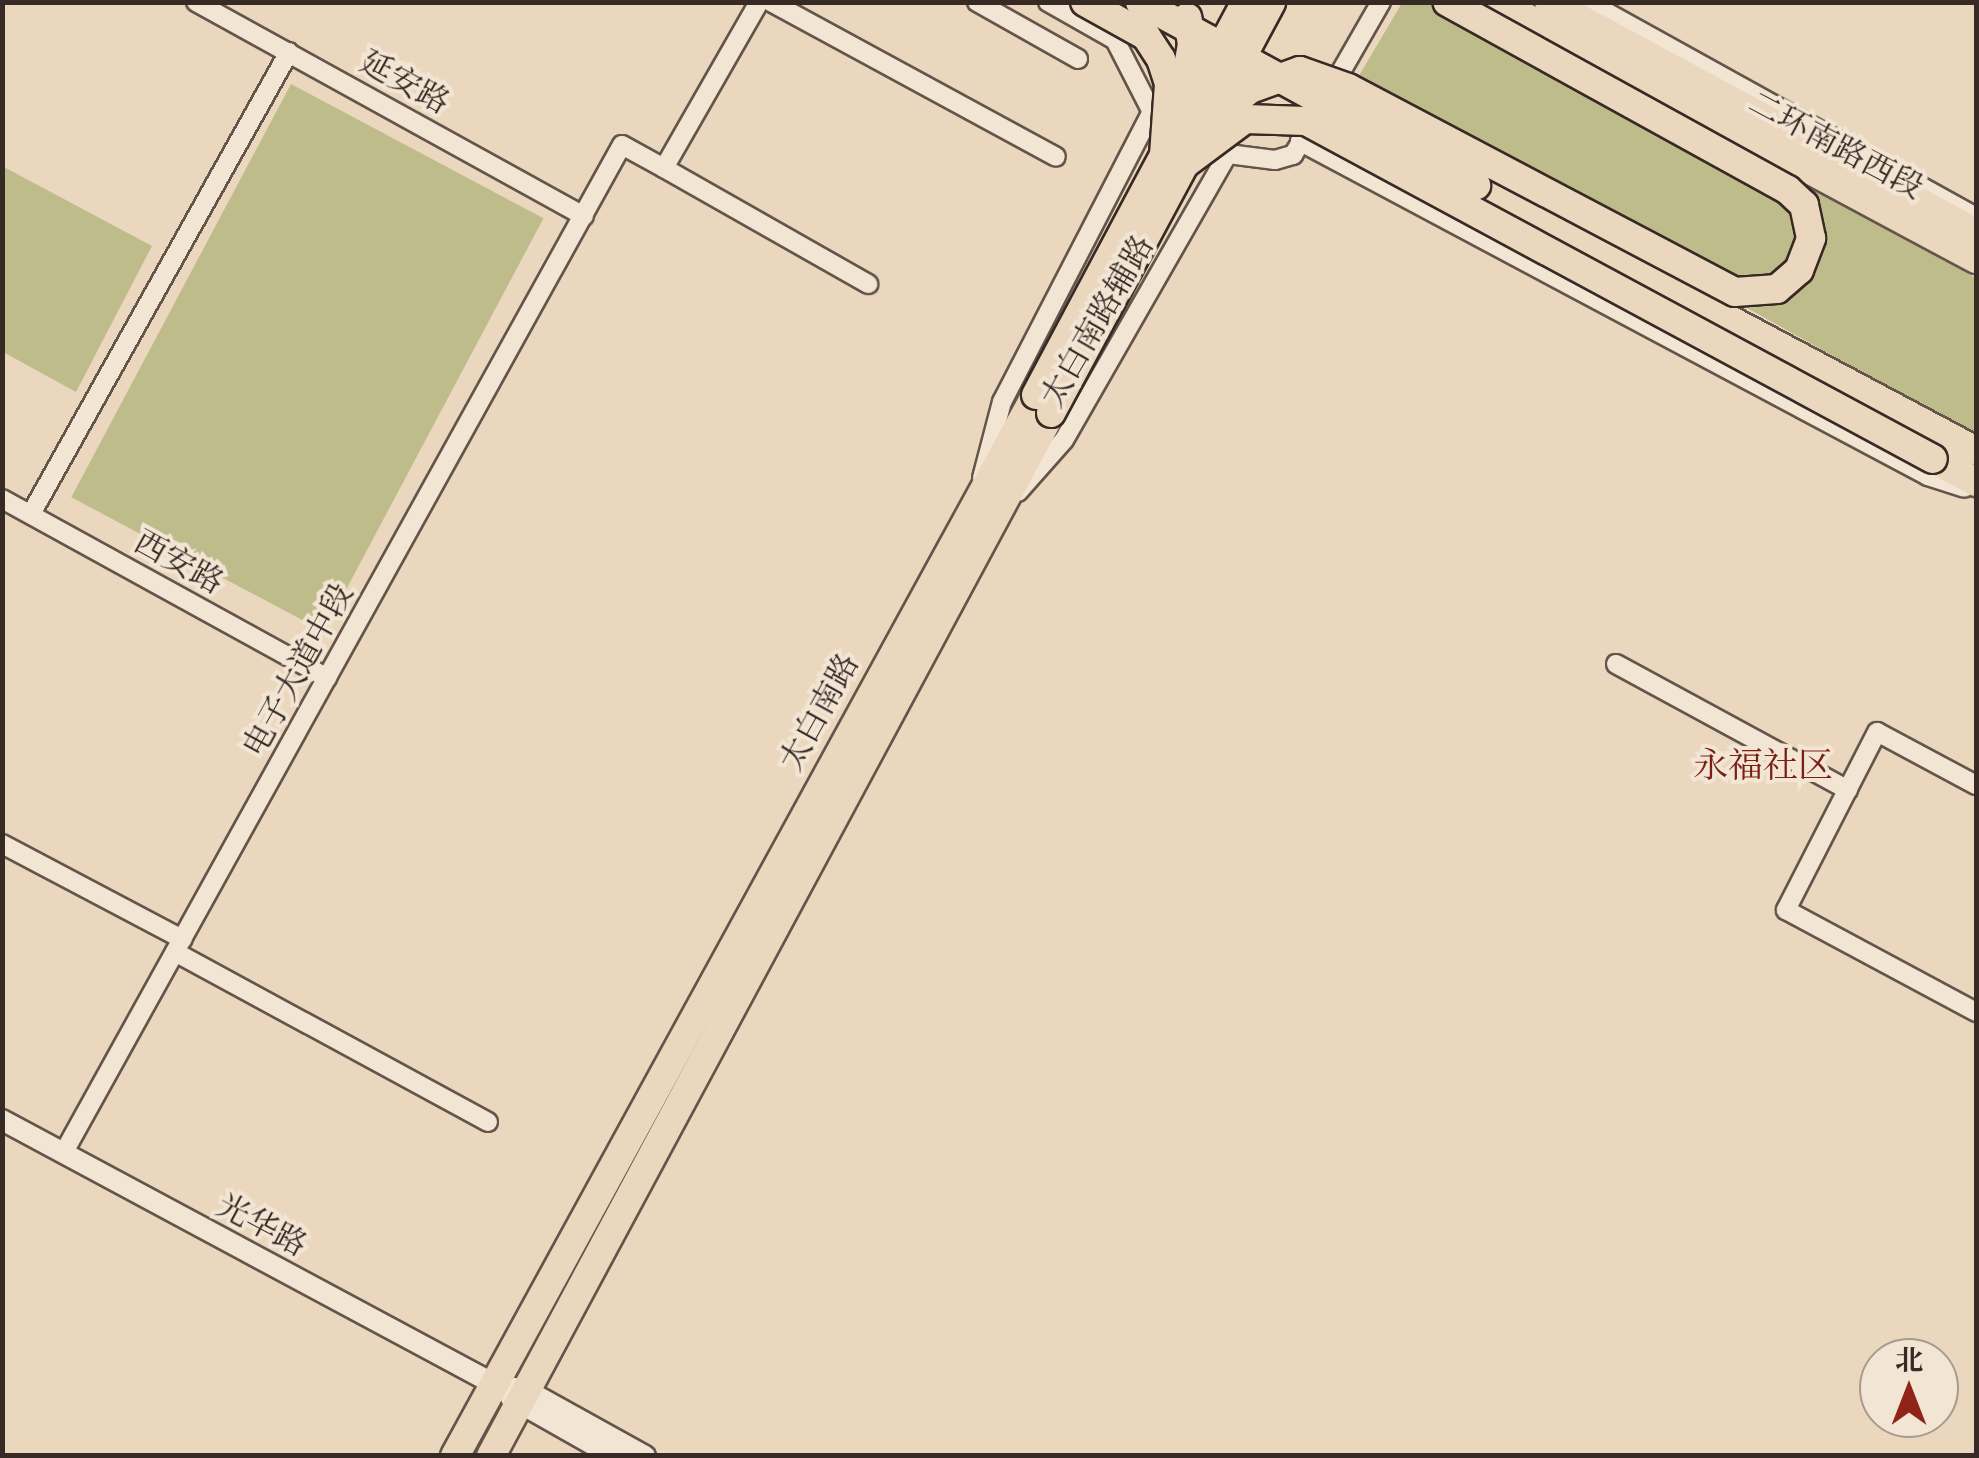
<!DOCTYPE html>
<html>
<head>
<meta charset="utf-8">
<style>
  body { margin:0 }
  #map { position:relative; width:1979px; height:1458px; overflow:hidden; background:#ebd7bd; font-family:"Gentium Book Plus","Noto Serif SC",serif }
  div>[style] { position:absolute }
  .green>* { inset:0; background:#bfbc8c; transform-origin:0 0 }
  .roads { filter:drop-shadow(2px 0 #64554b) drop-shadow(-2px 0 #64554b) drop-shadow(0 2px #64554b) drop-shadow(0 -2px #64554b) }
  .minor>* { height:18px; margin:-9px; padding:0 9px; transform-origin:9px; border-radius:9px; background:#f2e5d4 }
  .tertiary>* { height:20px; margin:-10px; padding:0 10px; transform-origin:10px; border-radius:10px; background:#f2e5d4 }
  .primary>* { height:28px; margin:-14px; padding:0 14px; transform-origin:14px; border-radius:14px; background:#ebd7bd }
  .trunk>* { height:28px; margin:-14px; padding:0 14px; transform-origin:14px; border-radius:14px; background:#ebd7bd }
  .bridges { filter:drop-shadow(2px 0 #372a25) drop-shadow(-2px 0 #372a25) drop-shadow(0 2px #372a25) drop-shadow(0 -2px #372a25) }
  .primary-bridge>* { height:28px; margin:-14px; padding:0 14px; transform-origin:14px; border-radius:14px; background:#ebd7bd }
  .trunk-bridge>* { height:28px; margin:-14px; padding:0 14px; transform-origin:14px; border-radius:14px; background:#ebd7bd }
  span { translate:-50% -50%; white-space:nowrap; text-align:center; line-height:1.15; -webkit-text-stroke:8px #f2e5d4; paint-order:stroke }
  .street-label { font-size:32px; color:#372a25 }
  .neighbourhood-label { font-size:35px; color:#7a1f14 }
  .frame { position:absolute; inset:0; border:5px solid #372a25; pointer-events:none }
  .north { position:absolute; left:1859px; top:1338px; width:100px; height:100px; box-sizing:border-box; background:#f2e5d4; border:2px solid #a79a8e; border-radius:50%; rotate:0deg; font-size:28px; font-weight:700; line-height:40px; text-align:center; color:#372a25 }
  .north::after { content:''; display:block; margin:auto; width:35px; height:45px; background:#8f2418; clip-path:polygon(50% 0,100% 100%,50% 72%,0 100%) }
</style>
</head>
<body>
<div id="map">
  <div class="green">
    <div style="clip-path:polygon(1402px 3px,1429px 3px,1785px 199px,1797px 218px,1800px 253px,1776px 277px,1729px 279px,1357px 79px)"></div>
    <div style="left:291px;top:84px;width:286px;height:468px;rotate:28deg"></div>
    <div style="clip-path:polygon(2px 166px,152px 246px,76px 392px,3px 352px)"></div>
    <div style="clip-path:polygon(1807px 185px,1976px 278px,1976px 435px,1738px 303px,1821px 238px,1821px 219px)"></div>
  </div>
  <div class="roads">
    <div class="minor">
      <div style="left:196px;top:2px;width:443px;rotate:28.9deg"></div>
      <div style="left:771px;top:2px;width:324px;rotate:28.5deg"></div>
      <div style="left:977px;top:2px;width:116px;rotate:29.4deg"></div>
      <div style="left:1048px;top:2px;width:77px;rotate:29.6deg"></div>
      <div style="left:1588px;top:2px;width:444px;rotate:29deg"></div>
      <div style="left:1127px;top:18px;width:25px;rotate:119deg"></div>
      <div style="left:1115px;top:40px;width:81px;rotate:62.8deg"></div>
      <div style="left:1152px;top:112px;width:23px;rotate:31deg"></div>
      <div style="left:1331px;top:89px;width:100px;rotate:-60.1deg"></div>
      <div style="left:1204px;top:141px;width:27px;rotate:28deg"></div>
      <div style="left:1228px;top:154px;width:47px;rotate:7.3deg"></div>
      <div style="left:1275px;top:160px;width:19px;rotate:-16deg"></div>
      <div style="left:1293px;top:155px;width:31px;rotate:-58deg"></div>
      <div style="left:664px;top:168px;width:235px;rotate:29.6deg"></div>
      <div style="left:982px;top:478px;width:79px;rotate:-75.3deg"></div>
      <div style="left:1002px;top:402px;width:326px;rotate:-62.7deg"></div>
      <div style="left:1018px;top:492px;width:69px;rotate:-48.5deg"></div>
      <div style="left:1064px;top:440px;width:330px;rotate:-60.2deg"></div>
      <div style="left:2px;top:499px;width:371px;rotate:28.8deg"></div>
      <div style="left:31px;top:514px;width:529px;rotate:-60.82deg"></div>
      <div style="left:1616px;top:664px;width:264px;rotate:28.5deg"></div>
      <div style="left:1976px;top:785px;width:112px;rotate:-151.8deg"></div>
      <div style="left:1877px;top:732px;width:200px;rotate:117.1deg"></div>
      <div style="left:1786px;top:910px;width:216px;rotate:28.2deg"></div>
      <div style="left:2px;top:844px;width:204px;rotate:27.8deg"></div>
      <div style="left:175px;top:952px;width:356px;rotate:28.5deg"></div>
      <div style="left:64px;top:1152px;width:1151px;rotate:-61.01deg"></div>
      <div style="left:622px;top:145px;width:48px;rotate:28.7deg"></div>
      <div style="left:664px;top:168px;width:191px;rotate:-60.2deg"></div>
    </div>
    <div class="tertiary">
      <div style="left:1301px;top:141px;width:710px;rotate:28.04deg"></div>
      <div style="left:1928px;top:475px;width:38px;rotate:18deg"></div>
      <div style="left:2px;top:1120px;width:558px;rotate:28.22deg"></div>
      <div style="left:494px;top:1384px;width:33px;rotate:11deg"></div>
      <div style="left:526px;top:1390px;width:136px;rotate:29deg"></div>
      <div style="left:511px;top:1398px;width:117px;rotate:29.6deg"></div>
    </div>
    <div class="primary">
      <div style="left:455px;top:1456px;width:1210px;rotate:-61.3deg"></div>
      <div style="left:491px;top:1456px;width:1184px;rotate:-61.77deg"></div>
    </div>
    <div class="trunk">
      <div style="left:1497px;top:2px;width:544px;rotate:28.22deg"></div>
      <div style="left:1549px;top:2px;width:485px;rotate:28.4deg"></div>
      <div style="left:1476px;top:185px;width:566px;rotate:28.01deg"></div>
      <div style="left:1933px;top:459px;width:49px;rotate:28.1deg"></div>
    </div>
  </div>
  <div class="bridges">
    <div class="primary-bridge">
      <div style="left:1036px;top:395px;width:446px;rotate:-61.9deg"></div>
      <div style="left:1051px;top:413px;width:466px;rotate:-61.8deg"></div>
    </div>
    <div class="trunk-bridge">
      <div style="left:1085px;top:2px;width:70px;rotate:29.1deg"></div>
      <div style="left:1146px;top:36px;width:27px;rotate:57deg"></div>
      <div style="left:1161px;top:59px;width:26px;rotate:72deg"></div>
      <div style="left:1169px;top:84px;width:71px;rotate:94deg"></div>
      <div style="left:1140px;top:2px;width:383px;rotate:28.6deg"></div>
      <div style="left:1180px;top:111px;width:68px;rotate:-79.8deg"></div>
      <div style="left:1192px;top:44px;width:27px;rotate:-100deg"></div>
      <div style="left:1205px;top:126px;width:58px;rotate:-39.4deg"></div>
      <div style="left:1250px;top:89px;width:53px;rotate:-19.8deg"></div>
      <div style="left:1300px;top:71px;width:51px;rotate:19.5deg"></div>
      <div style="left:1348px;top:88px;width:437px;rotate:27.8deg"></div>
      <div style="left:1735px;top:292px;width:42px;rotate:-4.1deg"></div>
      <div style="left:1777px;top:289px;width:29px;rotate:-41deg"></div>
      <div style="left:1799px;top:270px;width:34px;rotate:-69deg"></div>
      <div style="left:1811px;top:238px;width:34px;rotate:-102deg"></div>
      <div style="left:1804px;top:205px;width:22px;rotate:-137deg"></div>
      <div style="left:1788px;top:190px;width:389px;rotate:-151.1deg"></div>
      <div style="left:1182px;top:166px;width:79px;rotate:-36.7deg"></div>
      <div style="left:1245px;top:119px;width:61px;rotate:1.9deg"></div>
      <div style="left:1306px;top:121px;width:712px;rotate:28.33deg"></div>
    </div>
  </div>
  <div class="street-label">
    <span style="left:405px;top:82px;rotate:29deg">延安路</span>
    <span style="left:1836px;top:145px;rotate:28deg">二环南路西段</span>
    <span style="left:1097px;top:321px;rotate:-60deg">太白南路辅路</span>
    <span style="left:179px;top:562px;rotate:29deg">西安路</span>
    <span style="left:298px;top:670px;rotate:-61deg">电子大道中段</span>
    <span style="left:819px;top:712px;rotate:-61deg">太白南路</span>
    <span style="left:262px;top:1225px;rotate:28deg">光华路</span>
  </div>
  <div class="neighbourhood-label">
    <span style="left:1763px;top:765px">永福社区</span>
  </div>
  <div class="frame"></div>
  <div class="north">北</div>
</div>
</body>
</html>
